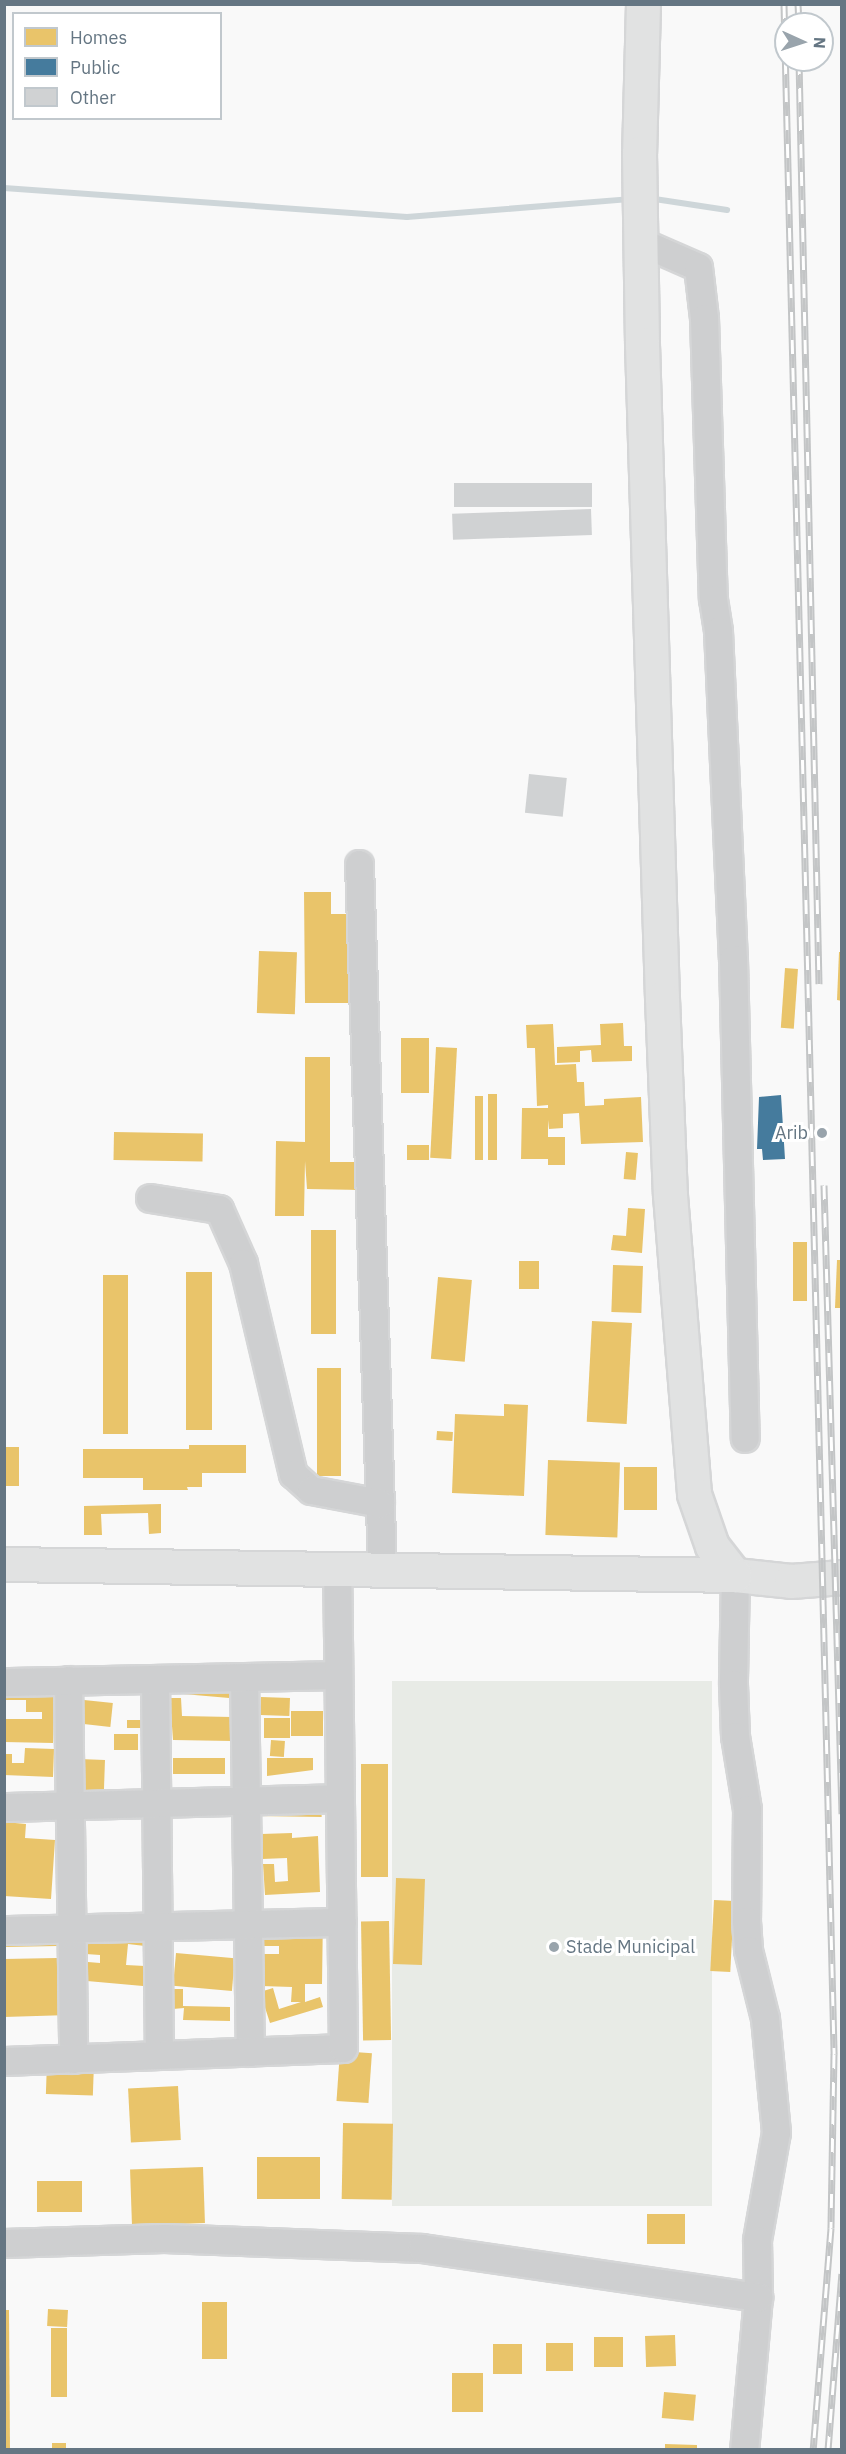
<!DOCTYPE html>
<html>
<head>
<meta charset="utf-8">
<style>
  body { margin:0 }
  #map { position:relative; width:846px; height:2454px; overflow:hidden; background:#f9f9f9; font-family:"IBM Plex Sans",sans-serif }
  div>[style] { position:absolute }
  .green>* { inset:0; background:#e8ebe6; transform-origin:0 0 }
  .homes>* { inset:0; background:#e9c46a; transform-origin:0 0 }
  .public>* { inset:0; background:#457b9d }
  .stream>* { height:6px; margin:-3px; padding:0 3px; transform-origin:3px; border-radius:3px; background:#ced6d9 }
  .building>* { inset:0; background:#d0d2d3; transform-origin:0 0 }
  .roads { filter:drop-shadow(2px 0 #d5d6d7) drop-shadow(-2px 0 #d5d6d7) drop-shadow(0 2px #d5d6d7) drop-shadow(0 -2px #d5d6d7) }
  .minor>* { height:27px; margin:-13.5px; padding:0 13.5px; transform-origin:13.5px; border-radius:13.5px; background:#cecfd0 }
  .major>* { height:33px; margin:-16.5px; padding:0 16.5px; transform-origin:16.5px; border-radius:16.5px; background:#e1e2e2 }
  .rail>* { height:7px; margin-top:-3.5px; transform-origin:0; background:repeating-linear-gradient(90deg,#fff 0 14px,#c3c5c6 0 28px); box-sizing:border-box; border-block:2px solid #c3c5c6 }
  .dots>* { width:16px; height:16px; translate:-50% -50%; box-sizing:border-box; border:3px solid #fff; border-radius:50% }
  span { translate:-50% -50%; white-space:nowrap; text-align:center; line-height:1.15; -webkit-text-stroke:6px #fff; paint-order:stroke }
  .poi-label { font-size:18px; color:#657683 }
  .right { translate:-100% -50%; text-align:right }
  .left { translate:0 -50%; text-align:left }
  .frame { position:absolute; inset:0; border:6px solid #657683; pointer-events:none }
  .legend { position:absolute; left:12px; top:12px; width:210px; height:108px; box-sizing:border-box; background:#fff; border:2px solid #c1c8cd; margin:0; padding:8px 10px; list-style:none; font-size:18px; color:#657683 }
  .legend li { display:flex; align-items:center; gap:12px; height:30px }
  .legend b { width:30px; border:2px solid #c1c8cd }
  .north { position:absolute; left:774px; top:12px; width:60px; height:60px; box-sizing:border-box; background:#fff; border:2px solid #c1c8cd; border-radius:50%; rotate:93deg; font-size:16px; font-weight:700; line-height:24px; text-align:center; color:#657683 }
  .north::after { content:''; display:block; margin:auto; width:21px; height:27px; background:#99a4ac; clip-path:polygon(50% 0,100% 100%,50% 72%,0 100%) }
</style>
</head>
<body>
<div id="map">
  <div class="green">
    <div style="left:712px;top:1681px;width:525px;height:320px;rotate:90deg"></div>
  </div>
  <div class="homes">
    <div style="clip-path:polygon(304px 892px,331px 892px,331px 914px,356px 914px,356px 1003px,305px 1003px)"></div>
    <div style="left:259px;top:951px;width:38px;height:62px;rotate:2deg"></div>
    <div style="clip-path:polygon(839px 952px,842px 952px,842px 1001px,837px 1000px)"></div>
    <div style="left:785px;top:968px;width:13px;height:60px;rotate:4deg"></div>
    <div style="clip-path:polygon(623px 1023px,624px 1046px,632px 1046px,632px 1061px,592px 1062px,591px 1050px,580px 1051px,580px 1062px,557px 1063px,557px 1047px,601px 1045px,600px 1024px)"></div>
    <div style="clip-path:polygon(553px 1024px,555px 1065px,576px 1064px,577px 1082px,584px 1082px,585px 1106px,604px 1105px,604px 1099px,641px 1097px,643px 1142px,581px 1144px,579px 1113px,563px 1114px,563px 1128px,549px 1129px,548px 1120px,548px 1137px,565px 1137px,565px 1165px,548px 1165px,548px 1159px,521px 1159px,522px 1108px,548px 1108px,548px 1105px,537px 1106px,535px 1048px,527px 1048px,526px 1025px)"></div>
    <div style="left:401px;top:1038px;width:28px;height:55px"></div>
    <div style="left:436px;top:1047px;width:21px;height:111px;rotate:3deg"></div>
    <div style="clip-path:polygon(305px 1057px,330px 1057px,330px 1162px,363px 1162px,362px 1190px,307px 1189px,305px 1161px,304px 1216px,275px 1216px,276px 1141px,305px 1142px)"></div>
    <div style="left:488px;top:1094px;width:9px;height:66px"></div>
    <div style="left:475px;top:1096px;width:8px;height:64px"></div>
    <div style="left:114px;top:1132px;width:89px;height:28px;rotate:1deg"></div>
    <div style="left:407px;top:1145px;width:22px;height:15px"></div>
    <div style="left:626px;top:1152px;width:12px;height:27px;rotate:5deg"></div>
    <div style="clip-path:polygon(628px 1208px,645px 1209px,642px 1253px,611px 1250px,613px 1235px,626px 1236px)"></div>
    <div style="left:311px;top:1230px;width:25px;height:104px"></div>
    <div style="left:793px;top:1242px;width:14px;height:59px"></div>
    <div style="clip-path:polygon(837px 1260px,842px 1260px,842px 1308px,835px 1308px)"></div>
    <div style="left:519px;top:1261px;width:20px;height:28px"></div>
    <div style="left:613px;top:1265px;width:30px;height:47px;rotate:2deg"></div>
    <div style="left:186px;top:1272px;width:26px;height:158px"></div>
    <div style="left:103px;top:1275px;width:25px;height:159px"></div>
    <div style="left:438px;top:1277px;width:34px;height:82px;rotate:5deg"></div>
    <div style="left:592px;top:1321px;width:40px;height:101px;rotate:3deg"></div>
    <div style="left:317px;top:1368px;width:24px;height:108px"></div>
    <div style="clip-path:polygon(504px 1404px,528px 1405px,524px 1496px,452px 1493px,455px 1414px,504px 1416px)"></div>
    <div style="left:437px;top:1431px;width:16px;height:9px;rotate:4deg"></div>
    <div style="clip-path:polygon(189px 1445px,246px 1445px,246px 1473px,202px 1473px,202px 1487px,187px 1487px,188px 1490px,143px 1490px,143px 1478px,83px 1478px,83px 1449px,189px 1449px)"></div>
    <div style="left:4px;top:1447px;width:15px;height:39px"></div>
    <div style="left:548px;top:1460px;width:72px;height:75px;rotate:2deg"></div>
    <div style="left:624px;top:1467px;width:33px;height:43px"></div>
    <div style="clip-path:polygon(161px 1504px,161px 1533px,149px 1534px,148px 1513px,101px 1514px,102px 1535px,84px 1535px,84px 1506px)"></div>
    <div style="left:173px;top:1675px;width:58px;height:18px;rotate:5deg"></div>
    <div style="clip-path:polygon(4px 1676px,55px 1677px,53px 1743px,4px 1742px,4px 1719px,42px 1719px,42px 1712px,26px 1712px,26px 1700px,4px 1700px)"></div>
    <div style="left:261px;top:1697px;width:29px;height:18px;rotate:2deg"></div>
    <div style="clip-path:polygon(170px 1698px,181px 1698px,182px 1716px,232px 1717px,232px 1741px,173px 1740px)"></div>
    <div style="left:84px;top:1700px;width:29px;height:24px;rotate:6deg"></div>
    <div style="left:291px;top:1711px;width:32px;height:25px"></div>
    <div style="left:264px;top:1718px;width:26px;height:20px"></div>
    <div style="left:127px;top:1720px;width:14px;height:8px"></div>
    <div style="left:114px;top:1734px;width:24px;height:16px"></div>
    <div style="left:271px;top:1740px;width:14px;height:16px;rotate:4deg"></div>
    <div style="clip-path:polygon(25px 1748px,54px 1749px,53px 1777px,4px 1775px,4px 1754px,12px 1754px,12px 1763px,24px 1763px)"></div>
    <div style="left:173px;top:1758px;width:52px;height:16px"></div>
    <div style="clip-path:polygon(267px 1758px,313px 1758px,313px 1770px,267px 1776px)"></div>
    <div style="left:79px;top:1759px;width:26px;height:32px;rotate:2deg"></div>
    <div style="left:361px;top:1764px;width:27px;height:113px"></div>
    <div style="left:258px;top:1795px;width:64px;height:21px;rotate:1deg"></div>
    <div style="clip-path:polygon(4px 1822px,26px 1824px,25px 1838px,55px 1840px,51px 1899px,4px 1896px)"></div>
    <div style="clip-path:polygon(292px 1833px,292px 1838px,318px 1836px,320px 1892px,265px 1895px,263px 1864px,274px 1864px,275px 1882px,288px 1881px,287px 1858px,262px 1859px,261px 1834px)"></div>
    <div style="left:396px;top:1878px;width:29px;height:86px;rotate:2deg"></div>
    <div style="left:714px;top:1900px;width:20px;height:71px;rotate:3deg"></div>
    <div style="clip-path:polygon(323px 1915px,322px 1984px,305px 1984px,305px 2002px,320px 1997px,323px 2007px,270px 2023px,260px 1992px,273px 1988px,279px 2009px,301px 2002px,291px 2002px,292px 1987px,261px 1986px,261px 1954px,279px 1954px,279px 1946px,262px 1946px,262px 1924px)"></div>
    <div style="left:389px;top:1921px;width:119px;height:28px;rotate:89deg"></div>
    <div style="clip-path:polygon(4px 1923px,57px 1928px,58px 1946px,4px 1947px)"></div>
    <div style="clip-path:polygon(88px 1924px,146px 1928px,145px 1946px,128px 1944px,126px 1965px,145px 1966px,143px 1986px,87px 1981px,88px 1962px,100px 1963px,100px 1955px,86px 1954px)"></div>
    <div style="left:176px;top:1953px;width:59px;height:33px;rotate:5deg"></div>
    <div style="clip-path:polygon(57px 1958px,58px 1984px,68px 1983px,69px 2015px,4px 2017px,4px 1959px)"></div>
    <div style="clip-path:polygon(172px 1989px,183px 1989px,183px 2006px,230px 2007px,230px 2021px,183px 2020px,184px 2008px,173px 2009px)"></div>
    <div style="left:340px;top:2051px;width:32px;height:50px;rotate:4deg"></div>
    <div style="left:47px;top:2062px;width:47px;height:32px;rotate:2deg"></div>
    <div style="left:178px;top:2086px;width:54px;height:50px;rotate:87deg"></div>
    <div style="left:343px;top:2123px;width:50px;height:76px;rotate:1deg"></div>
    <div style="left:257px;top:2157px;width:63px;height:42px"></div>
    <div style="left:203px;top:2167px;width:56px;height:73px;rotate:88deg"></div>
    <div style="left:37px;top:2181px;width:45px;height:31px"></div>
    <div style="left:647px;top:2214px;width:38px;height:30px"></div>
    <div style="left:202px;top:2302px;width:25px;height:57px"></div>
    <div style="left:48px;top:2309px;width:20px;height:17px;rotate:3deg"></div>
    <div style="clip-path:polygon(4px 2310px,9px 2310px,10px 2450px,4px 2450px)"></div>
    <div style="left:51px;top:2328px;width:16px;height:69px"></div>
    <div style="left:675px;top:2335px;width:31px;height:30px;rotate:88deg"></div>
    <div style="left:594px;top:2337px;width:29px;height:30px"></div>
    <div style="left:546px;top:2343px;width:27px;height:28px"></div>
    <div style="left:493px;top:2344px;width:29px;height:30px"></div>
    <div style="left:452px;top:2373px;width:31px;height:39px"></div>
    <div style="left:664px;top:2392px;width:32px;height:26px;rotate:5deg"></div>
    <div style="left:52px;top:2443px;width:14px;height:7px"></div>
    <div style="clip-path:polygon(665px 2444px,697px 2445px,697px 2450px,665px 2450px)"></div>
  </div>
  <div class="public">
    <div style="clip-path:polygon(781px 1095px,785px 1159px,763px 1160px,762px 1149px,757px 1149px,759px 1097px)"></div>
  </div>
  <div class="stream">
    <div style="left:4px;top:188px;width:404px;rotate:4.1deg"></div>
    <div style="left:407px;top:217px;width:223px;rotate:-4.6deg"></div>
    <div style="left:648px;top:198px;width:80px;rotate:8.6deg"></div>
  </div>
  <div class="building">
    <div style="left:592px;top:483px;width:24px;height:138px;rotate:90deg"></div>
    <div style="left:591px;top:509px;width:26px;height:139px;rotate:88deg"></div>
    <div style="left:529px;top:774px;width:38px;height:39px;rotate:6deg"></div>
  </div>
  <div class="roads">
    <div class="minor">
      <div style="left:641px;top:242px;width:62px;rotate:23.7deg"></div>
      <div style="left:698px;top:267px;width:51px;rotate:83.3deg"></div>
      <div style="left:704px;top:318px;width:281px;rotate:88.2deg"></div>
      <div style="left:713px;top:599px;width:32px;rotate:81deg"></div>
      <div style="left:718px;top:631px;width:328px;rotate:87.4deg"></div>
      <div style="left:733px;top:959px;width:479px;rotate:88.6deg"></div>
      <div style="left:359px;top:864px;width:706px;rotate:88.13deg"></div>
      <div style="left:150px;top:1198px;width:70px;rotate:9.1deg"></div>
      <div style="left:219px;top:1209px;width:59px;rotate:66deg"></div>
      <div style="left:243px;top:1263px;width:217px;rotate:76.7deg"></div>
      <div style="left:293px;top:1474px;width:24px;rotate:42deg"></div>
      <div style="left:311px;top:1490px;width:70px;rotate:10.7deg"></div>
      <div style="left:735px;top:1575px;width:109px;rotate:91.1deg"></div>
      <div style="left:733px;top:1684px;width:52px;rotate:87.8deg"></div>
      <div style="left:735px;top:1736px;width:74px;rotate:80.7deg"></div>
      <div style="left:747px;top:1809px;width:112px;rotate:90.5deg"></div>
      <div style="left:746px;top:1921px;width:29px;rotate:86deg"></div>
      <div style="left:748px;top:1950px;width:70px;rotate:76deg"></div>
      <div style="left:765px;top:2018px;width:115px;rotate:84.5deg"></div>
      <div style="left:776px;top:2132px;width:110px;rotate:100deg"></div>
      <div style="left:757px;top:2240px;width:57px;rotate:89deg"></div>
      <div style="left:758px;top:2297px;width:154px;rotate:95.2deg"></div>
      <div style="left:244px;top:1677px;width:375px;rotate:89.1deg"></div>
      <div style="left:155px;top:1679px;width:376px;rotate:89.4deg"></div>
      <div style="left:68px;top:1680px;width:379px;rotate:89.2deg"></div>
      <div style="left:4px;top:1682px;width:334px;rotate:-1.2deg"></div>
      <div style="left:4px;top:1807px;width:336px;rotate:-1.5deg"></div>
      <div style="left:4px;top:1930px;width:338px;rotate:-1.4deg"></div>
      <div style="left:4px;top:2061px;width:339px;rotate:-2.2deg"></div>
      <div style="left:343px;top:2048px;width:479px;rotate:-90.7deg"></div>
      <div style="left:4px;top:2243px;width:160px;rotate:-1.8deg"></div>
      <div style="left:164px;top:2238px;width:258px;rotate:2.2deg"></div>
      <div style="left:422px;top:2248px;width:340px;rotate:8.3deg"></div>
    </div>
    <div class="major">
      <div style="left:643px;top:4px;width:149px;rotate:91.5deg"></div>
      <div style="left:639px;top:153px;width:191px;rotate:89.1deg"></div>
      <div style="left:642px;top:344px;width:654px;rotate:88.25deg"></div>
      <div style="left:662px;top:998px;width:197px;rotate:87.7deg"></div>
      <div style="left:670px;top:1195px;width:300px;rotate:85.4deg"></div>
      <div style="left:694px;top:1494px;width:55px;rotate:70.9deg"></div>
      <div style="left:712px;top:1546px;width:37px;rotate:52deg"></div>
      <div style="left:735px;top:1575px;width:56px;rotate:6.1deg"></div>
      <div style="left:791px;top:1581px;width:51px;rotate:-4.5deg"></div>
      <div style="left:4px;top:1564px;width:731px;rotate:0.86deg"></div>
    </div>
  </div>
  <div class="rail">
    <div style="left:784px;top:4px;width:2051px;rotate:88.6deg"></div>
    <div style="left:834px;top:2054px;width:174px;rotate:91deg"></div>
    <div style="left:831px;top:2228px;width:223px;rotate:94.6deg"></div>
    <div style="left:798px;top:4px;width:20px;rotate:87deg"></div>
    <div style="left:799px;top:60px;width:924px;rotate:88.76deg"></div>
    <div style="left:824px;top:1185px;width:629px;rotate:88.36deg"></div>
    <div style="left:828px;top:2450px;width:177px;rotate:-85.5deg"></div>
  </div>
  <div class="dots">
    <div style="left:822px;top:1133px;background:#99a4ac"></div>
    <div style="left:554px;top:1947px;background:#99a4ac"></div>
  </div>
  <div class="poi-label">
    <span class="right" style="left:808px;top:1133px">Arib</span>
    <span class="left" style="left:566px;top:1947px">Stade Municipal</span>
  </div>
  <div class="frame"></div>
  <ul class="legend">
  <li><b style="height:16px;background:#e9c46a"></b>Homes</li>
  <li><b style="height:16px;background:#457b9d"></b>Public</li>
  <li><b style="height:16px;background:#d0d2d3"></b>Other</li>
  </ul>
  <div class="north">N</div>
</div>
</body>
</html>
